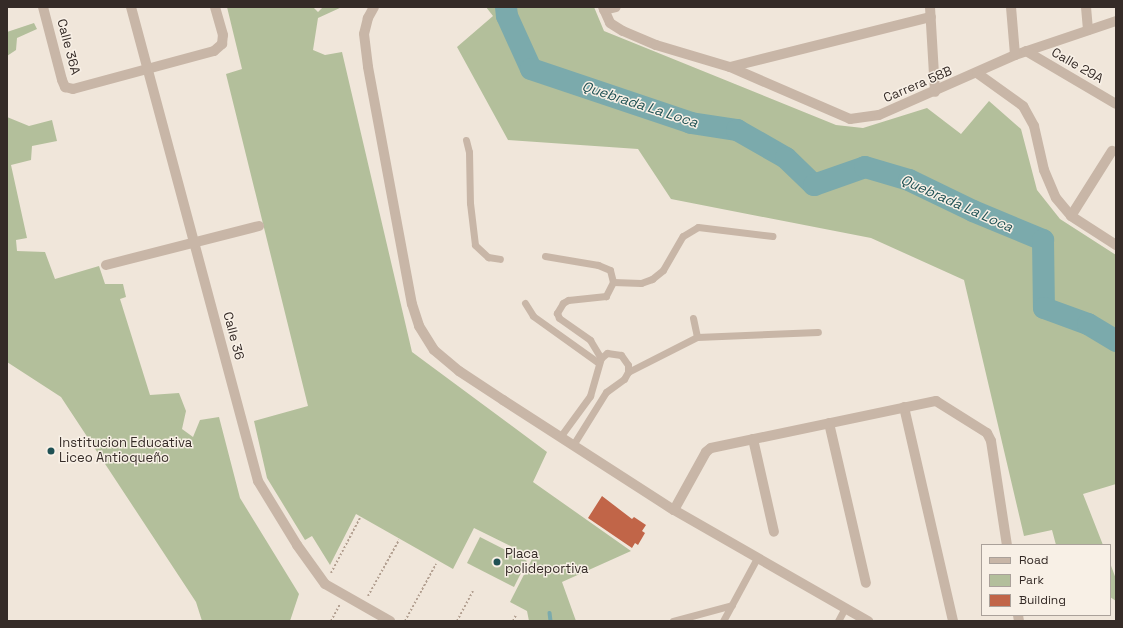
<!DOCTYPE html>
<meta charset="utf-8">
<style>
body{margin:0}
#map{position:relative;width:1123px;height:628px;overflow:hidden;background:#f0e6da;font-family:"Space Grotesk",sans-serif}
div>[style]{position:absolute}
.green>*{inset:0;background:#b3bf9b}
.stream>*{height:3.5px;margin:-1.75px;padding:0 1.75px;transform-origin:1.75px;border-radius:1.75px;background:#7baaac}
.river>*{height:22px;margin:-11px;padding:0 11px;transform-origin:11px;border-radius:11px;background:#7baaac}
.building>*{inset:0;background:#c16548}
.path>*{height:2px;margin-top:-1px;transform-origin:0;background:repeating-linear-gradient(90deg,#b3a091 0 2px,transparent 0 4px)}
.lane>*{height:7px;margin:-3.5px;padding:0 3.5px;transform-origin:3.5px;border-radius:3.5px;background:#c8b6a7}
.street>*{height:10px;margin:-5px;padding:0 5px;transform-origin:5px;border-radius:5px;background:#c8b6a7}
.dots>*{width:11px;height:11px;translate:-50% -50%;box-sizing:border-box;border:2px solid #f8f0e6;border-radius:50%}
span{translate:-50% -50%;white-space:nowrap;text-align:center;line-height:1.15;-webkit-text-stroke:3px #f8f0e6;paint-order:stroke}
.street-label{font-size:13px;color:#352b27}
.poi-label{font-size:13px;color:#352b27}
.left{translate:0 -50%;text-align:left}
.water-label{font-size:14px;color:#1f5154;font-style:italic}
.frame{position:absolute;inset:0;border:8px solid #352b27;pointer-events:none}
.legend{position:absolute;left:981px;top:544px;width:130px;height:72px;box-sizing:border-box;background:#f8f0e6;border:1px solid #aaa19a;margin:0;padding:5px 7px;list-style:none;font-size:12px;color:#352b27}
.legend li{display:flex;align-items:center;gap:8px;height:20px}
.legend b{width:20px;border:1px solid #aaa19a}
</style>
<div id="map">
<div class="green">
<div style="clip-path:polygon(227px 7px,313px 7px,318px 12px,323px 7px,342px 7px,318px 18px,313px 50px,325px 55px,342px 52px,412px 352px,547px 452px,533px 482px,631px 551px,562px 582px,576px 621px,529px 621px,527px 611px,510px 602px,533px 557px,474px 528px,453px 569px,356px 514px,330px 565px,312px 536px,305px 540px,267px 478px,254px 421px,308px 406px,226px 74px,242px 69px)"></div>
<div style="clip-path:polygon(486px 7px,594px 7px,604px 31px,836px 125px,863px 128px,927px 108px,961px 134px,989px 101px,1021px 129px,1037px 190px,1060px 219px,1116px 255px,1116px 484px,1083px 494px,1103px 545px,1056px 545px,1052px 530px,1024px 536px,964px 280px,871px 238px,671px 199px,638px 149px,508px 140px,457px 47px,493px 16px)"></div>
<div style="clip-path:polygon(34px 23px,37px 29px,17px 38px,16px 50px,7px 56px,7px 32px)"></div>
<div style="clip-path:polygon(7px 117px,29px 126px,52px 120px,57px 141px,32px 146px,31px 160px,11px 165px,27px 238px,16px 240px,17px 251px,45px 252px,55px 279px,99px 266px,105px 284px,123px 284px,126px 297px,120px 299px,150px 395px,179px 393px,186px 411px,182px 429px,193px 437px,200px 420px,219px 417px,240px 498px,299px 594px,290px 621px,202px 621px,196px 602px,61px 397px,7px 362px)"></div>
<div style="clip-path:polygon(480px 537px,527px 561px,514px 587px,467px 563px)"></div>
<div style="clip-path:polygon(1110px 563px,1116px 579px,1116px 601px,1110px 597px)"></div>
</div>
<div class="stream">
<div style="left:550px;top:613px;width:8px;rotate:83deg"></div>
</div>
<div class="river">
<div style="left:506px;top:7px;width:9px;rotate:84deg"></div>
<div style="left:507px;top:16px;width:58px;rotate:65.6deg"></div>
<div style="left:531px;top:69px;width:169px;rotate:18.6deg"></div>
<div style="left:691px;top:123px;width:47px;rotate:8.7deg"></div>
<div style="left:737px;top:130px;width:56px;rotate:29.7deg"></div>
<div style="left:786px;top:158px;width:39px;rotate:44deg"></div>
<div style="left:814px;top:185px;width:54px;rotate:-19.4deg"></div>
<div style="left:865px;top:167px;width:46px;rotate:16.5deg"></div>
<div style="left:909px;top:180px;width:71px;rotate:25.8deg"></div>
<div style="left:973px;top:211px;width:76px;rotate:22.5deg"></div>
<div style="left:1043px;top:240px;width:68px;rotate:89.2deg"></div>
<div style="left:1044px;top:308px;width:47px;rotate:20deg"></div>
<div style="left:1088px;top:324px;width:33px;rotate:31deg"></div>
</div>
<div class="building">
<div style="clip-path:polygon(602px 496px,632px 519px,634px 517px,646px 525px,642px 531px,645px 533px,638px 545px,635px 543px,632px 548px,588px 518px)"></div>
</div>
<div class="path">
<div style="left:331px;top:573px;width:62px;rotate:-62.2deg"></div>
<div style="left:368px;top:596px;width:64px;rotate:-61deg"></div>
<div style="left:331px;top:621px;width:19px;rotate:-62deg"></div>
<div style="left:405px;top:621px;width:65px;rotate:-61.5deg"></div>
<div style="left:457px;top:621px;width:34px;rotate:-62deg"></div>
<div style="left:513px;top:621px;width:7px;rotate:-63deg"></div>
</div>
<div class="lane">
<div style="left:466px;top:140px;width:12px;rotate:76deg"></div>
<div style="left:469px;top:152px;width:51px;rotate:88.9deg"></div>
<div style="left:470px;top:203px;width:42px;rotate:83.2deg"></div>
<div style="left:475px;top:245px;width:18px;rotate:43deg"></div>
<div style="left:488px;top:257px;width:12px;rotate:9deg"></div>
<div style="left:545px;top:256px;width:54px;rotate:9.6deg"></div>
<div style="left:598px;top:265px;width:13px;rotate:23deg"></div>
<div style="left:610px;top:270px;width:12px;rotate:76deg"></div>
<div style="left:613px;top:282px;width:16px;rotate:117deg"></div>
<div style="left:606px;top:296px;width:38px;rotate:174deg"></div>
<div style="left:568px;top:300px;width:6px;rotate:149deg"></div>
<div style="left:563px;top:303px;width:12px;rotate:121deg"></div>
<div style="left:557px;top:313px;width:5px;rotate:68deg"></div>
<div style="left:559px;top:318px;width:38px;rotate:35deg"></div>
<div style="left:590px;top:340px;width:21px;rotate:59deg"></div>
<div style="left:613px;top:282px;width:28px;rotate:2deg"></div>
<div style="left:641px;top:283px;width:12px;rotate:-20deg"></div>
<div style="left:652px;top:279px;width:14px;rotate:-39deg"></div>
<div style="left:663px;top:270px;width:39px;rotate:-60deg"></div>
<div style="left:683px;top:236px;width:17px;rotate:-31deg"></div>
<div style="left:698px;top:227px;width:75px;rotate:6.9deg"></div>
<div style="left:525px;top:303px;width:15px;rotate:58deg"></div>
<div style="left:533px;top:316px;width:81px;rotate:35.5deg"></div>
<div style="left:693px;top:318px;width:19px;rotate:78deg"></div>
<div style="left:628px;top:372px;width:77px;rotate:-26.9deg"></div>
<div style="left:697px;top:337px;width:121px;rotate:-2.4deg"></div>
<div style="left:560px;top:437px;width:51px;rotate:-53.8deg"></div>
<div style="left:590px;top:396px;width:40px;rotate:-74deg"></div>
<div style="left:601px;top:358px;width:8px;rotate:-40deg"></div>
<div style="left:607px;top:353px;width:14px;rotate:8deg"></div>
<div style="left:621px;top:355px;width:12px;rotate:55deg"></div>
<div style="left:628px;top:365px;width:7px;rotate:90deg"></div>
<div style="left:628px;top:372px;width:8px;rotate:120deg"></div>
<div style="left:624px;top:379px;width:22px;rotate:144deg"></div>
<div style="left:606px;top:392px;width:62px;rotate:121.9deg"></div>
<div style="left:673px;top:621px;width:61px;rotate:-15.2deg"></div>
<div style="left:723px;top:621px;width:72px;rotate:-61.6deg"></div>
<div style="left:838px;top:621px;width:15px;rotate:-62deg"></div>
</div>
<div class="street">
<div style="left:43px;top:7px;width:75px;rotate:75.4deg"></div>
<div style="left:62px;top:80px;width:8px;rotate:67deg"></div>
<div style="left:65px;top:87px;width:8px;rotate:14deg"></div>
<div style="left:73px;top:89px;width:146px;rotate:-15.1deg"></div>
<div style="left:214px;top:51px;width:11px;rotate:-41deg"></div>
<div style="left:222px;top:44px;width:9px;rotate:-84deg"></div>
<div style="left:223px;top:35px;width:29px;rotate:-106deg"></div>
<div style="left:131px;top:7px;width:491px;rotate:75deg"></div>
<div style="left:258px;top:481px;width:75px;rotate:58.6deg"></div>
<div style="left:297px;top:545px;width:48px;rotate:54.3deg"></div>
<div style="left:325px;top:584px;width:75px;rotate:29.6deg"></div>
<div style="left:374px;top:7px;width:13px;rotate:119deg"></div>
<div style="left:368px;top:18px;width:16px;rotate:104deg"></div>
<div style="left:364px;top:34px;width:33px;rotate:83deg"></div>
<div style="left:368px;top:67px;width:241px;rotate:79.5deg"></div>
<div style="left:412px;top:304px;width:23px;rotate:72deg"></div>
<div style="left:419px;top:326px;width:28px;rotate:58deg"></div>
<div style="left:434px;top:350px;width:33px;rotate:40deg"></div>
<div style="left:459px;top:371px;width:53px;rotate:33.4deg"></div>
<div style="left:503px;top:400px;width:203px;rotate:32.8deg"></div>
<div style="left:674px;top:510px;width:224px;rotate:29.8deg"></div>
<div style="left:603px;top:7px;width:17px;rotate:66deg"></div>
<div style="left:610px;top:23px;width:15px;rotate:32deg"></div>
<div style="left:623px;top:31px;width:36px;rotate:23deg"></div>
<div style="left:656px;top:45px;width:77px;rotate:16.6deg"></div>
<div style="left:730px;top:67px;width:131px;rotate:23.4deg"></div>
<div style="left:850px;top:119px;width:29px;rotate:-8deg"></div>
<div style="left:879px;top:115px;width:149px;rotate:-23.8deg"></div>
<div style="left:1015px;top:55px;width:107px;rotate:-18.6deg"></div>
<div style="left:930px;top:7px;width:85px;rotate:86.6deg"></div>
<div style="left:1011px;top:7px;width:48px;rotate:85.2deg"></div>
<div style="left:1086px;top:7px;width:23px;rotate:85deg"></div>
<div style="left:604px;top:10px;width:12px;rotate:-14deg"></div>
<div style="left:1026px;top:51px;width:104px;rotate:30.5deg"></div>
<div style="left:730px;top:67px;width:207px;rotate:-14deg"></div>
<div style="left:977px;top:73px;width:57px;rotate:35.7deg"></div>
<div style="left:1023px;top:106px;width:23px;rotate:61deg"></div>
<div style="left:1034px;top:126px;width:45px;rotate:77.2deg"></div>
<div style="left:1044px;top:170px;width:30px;rotate:67deg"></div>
<div style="left:1056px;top:198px;width:23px;rotate:50deg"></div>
<div style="left:1071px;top:216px;width:54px;rotate:32.8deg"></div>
<div style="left:1071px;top:216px;width:77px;rotate:-57.8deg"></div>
<div style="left:106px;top:265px;width:158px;rotate:-14.3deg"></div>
<div style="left:904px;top:407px;width:220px;rotate:77.1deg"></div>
<div style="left:829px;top:423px;width:164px;rotate:77deg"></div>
<div style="left:753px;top:439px;width:95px;rotate:77.3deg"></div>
<div style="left:674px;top:510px;width:66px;rotate:-61.1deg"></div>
<div style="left:706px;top:452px;width:6px;rotate:-39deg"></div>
<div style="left:711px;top:448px;width:230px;rotate:-11.8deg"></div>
<div style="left:936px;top:401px;width:60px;rotate:32.1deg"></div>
<div style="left:987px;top:433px;width:9px;rotate:63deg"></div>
<div style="left:991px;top:441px;width:105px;rotate:81.3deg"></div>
<div style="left:1018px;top:615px;width:6px;rotate:81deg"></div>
</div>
<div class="dots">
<div style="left:51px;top:451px;background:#1f5154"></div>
<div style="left:497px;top:562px;background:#1f5154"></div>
</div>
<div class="street-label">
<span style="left:68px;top:47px;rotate:75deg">Calle 36A</span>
<span style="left:1077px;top:66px;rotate:30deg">Calle 29A</span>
<span style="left:918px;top:85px;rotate:-23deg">Carrera 58B</span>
<span style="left:233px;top:336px;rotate:75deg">Calle 36</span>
</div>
<div class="poi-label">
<span class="left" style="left:59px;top:451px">Institucion Educativa<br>Liceo Antioqueño</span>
<span class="left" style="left:505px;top:562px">Placa<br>polideportiva</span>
</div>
<div class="water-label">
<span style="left:640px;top:104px;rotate:18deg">Quebrada La Loca</span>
<span style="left:957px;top:203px;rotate:24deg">Quebrada La Loca</span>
</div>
<div class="frame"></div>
<ul class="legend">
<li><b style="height:5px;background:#c8b6a7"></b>Road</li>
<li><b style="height:11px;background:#b3bf9b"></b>Park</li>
<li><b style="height:11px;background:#c16548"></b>Building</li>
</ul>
</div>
